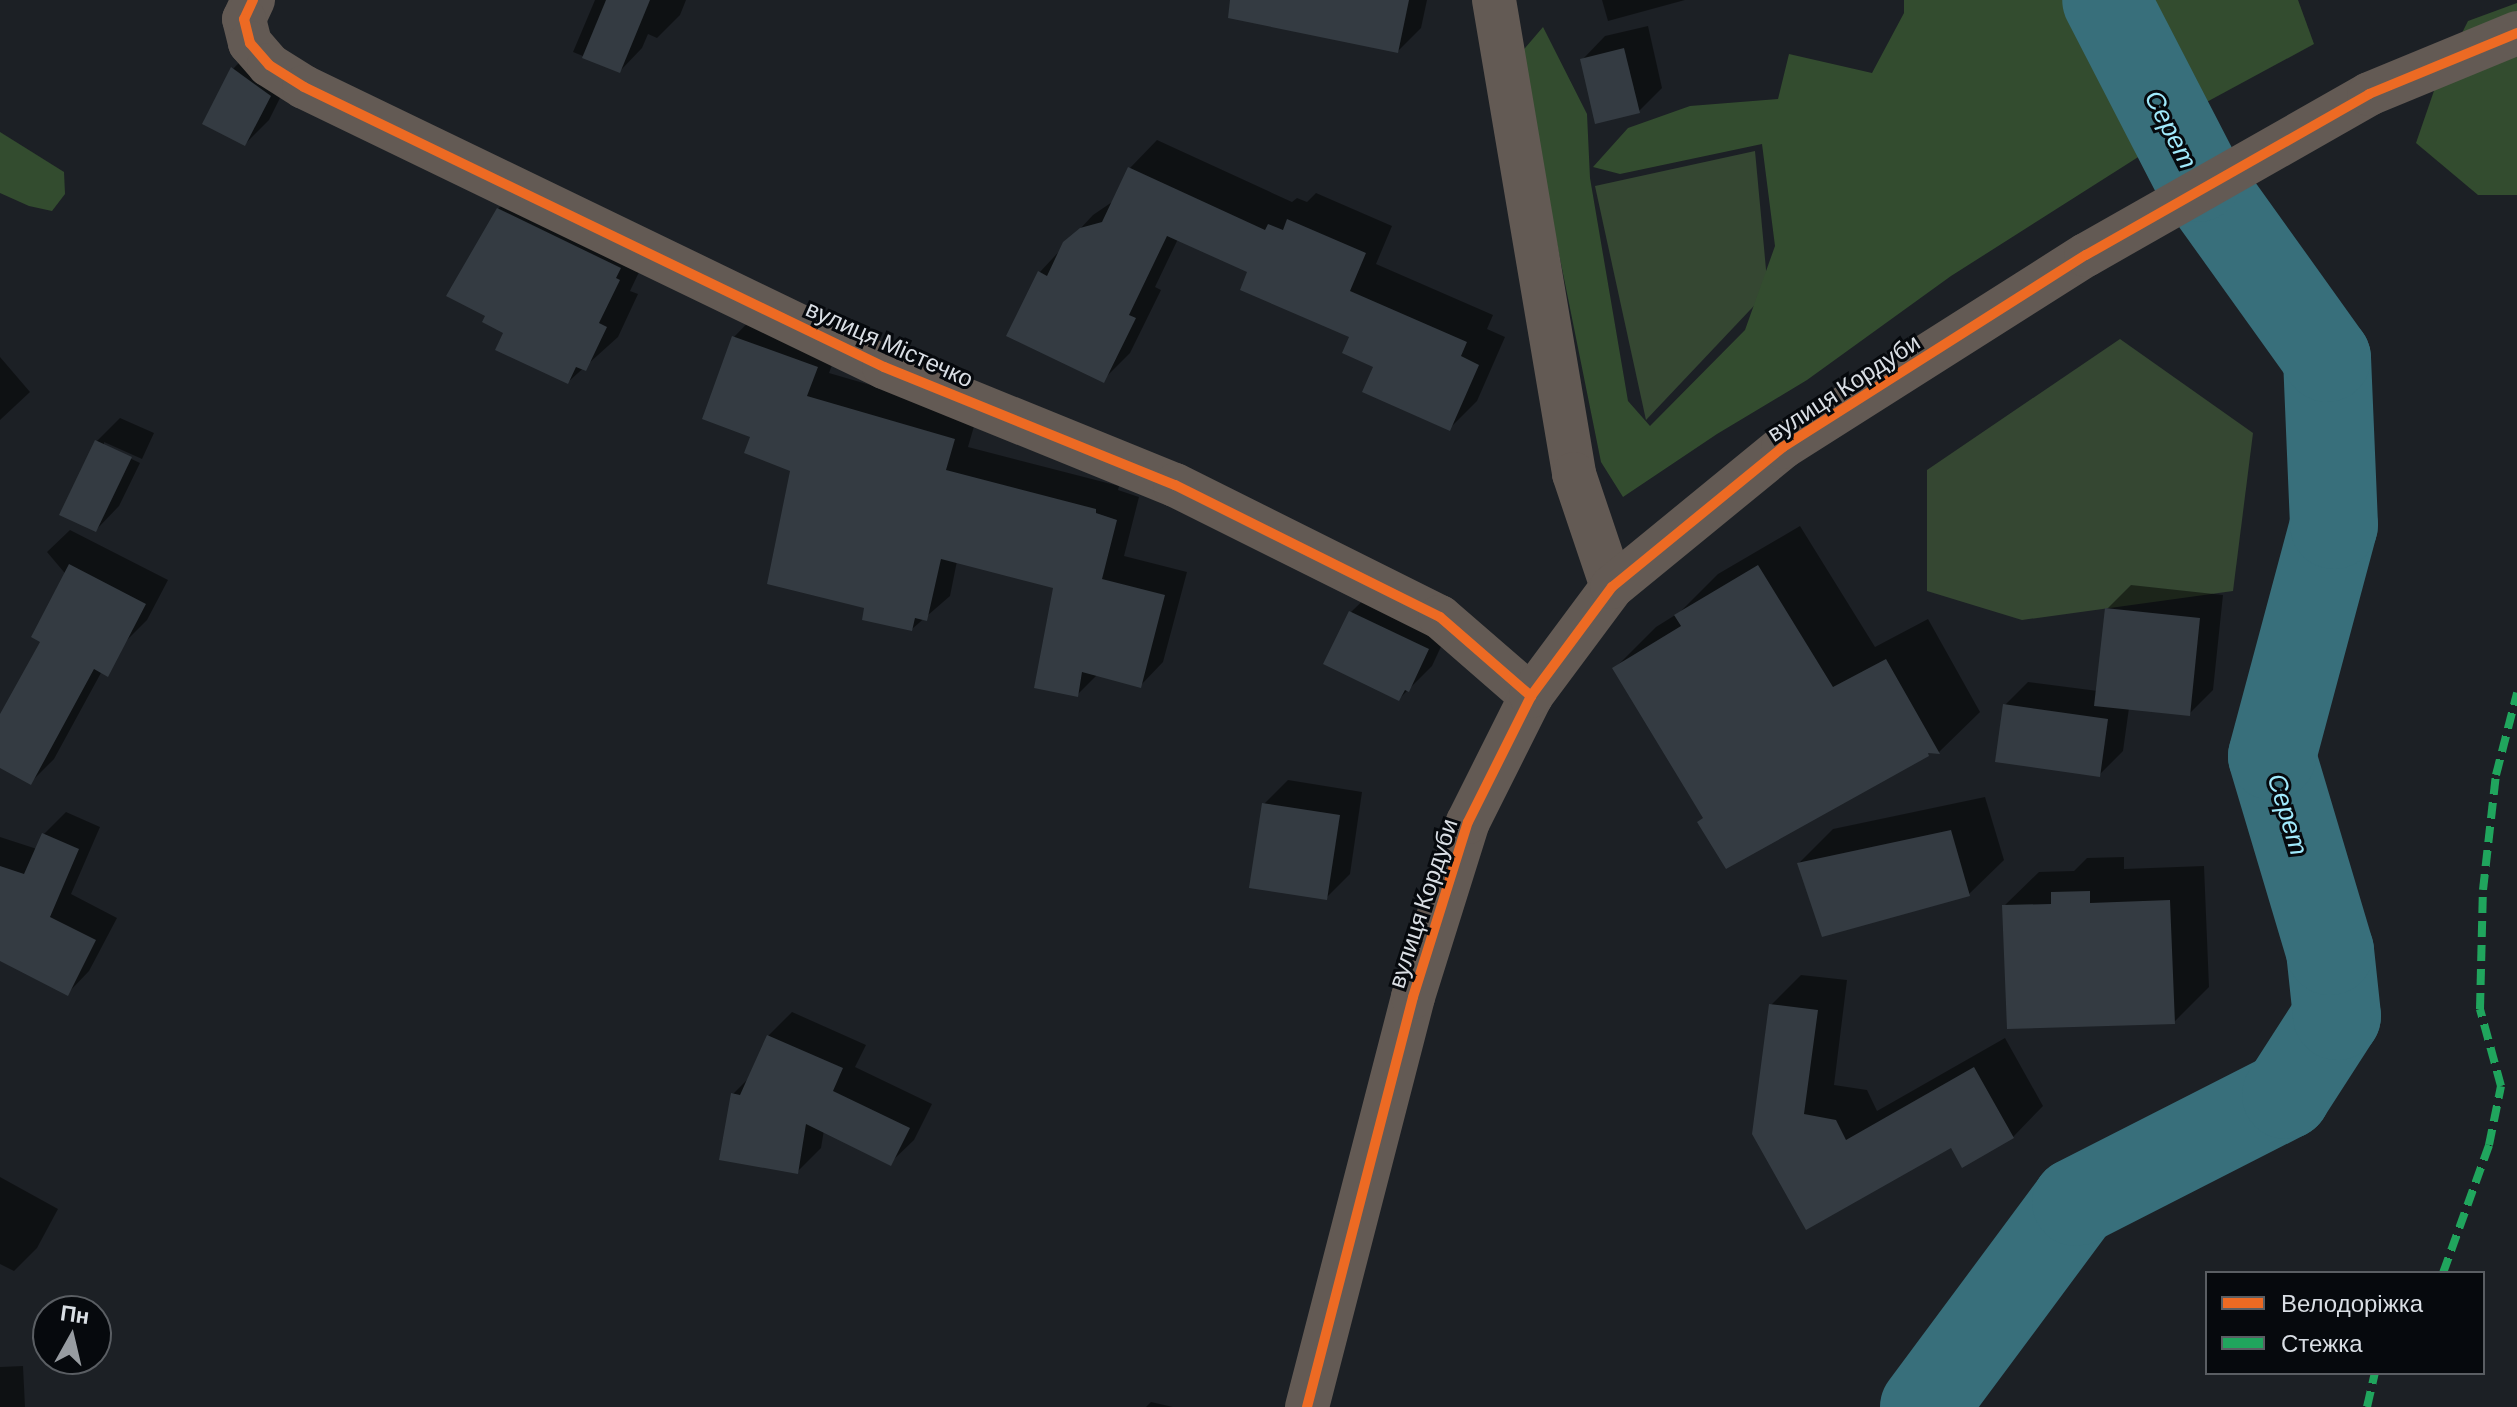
<!DOCTYPE html>
<meta charset="utf-8">
<style>
body{margin:0}
#map{position:relative;width:2517px;height:1407px;overflow:hidden;background:#1c2025;font-family:Barlow,sans-serif}
div>[style]{position:absolute}
.green>*{inset:0;background:#354732}
.forest>*{inset:0;background:#334c2f}
.shadow>*{inset:0;background:#0007}
.river>*{height:88px;margin:-44px;padding:0 44px;transform-origin:44px;border-radius:44px;background:#386f7b}
.building>*{inset:0;background:#343b42}
.minor>*{height:44px;margin:-22px;padding:0 22px;transform-origin:22px;border-radius:22px;background:#635a54}
.quiet>*{height:8px;margin-top:-4px;transform-origin:0;background:repeating-linear-gradient(90deg,#20a55d 0 16px,transparent 0 24px)}
.cycleway>*{height:10px;margin:-5px;padding:0 5px;transform-origin:5px;border-radius:5px;background:#ed6a23}
span{translate:-50% -50%;white-space:nowrap;text-align:center;line-height:1.15;-webkit-text-stroke:6px #06090d;paint-order:stroke}
.street-label{font-size:24px;color:#d9dee4}
.water-label{font-size:26px;color:#a1eafc;font-style:italic}
.legend{position:absolute;left:2205px;top:1271px;width:280px;height:104px;box-sizing:border-box;background:#06090d;border:2px solid #5a5e63;margin:0;padding:10px 14px;list-style:none;font-size:24px;color:#d9dee4}
.legend li{display:flex;align-items:center;gap:16px;height:40px}
.legend b{width:40px;border:2px solid #5a5e63}
.north{position:absolute;left:32px;top:1295px;width:80px;height:80px;box-sizing:border-box;background:#06090d;border:2px solid #5a5e63;border-radius:50%;rotate:8deg;font-size:22px;font-weight:700;line-height:32px;text-align:center;color:#d9dee4}
.north::after{content:'';display:block;margin:auto;width:28px;height:36px;background:#979ca1;clip-path:polygon(50% 0,100% 100%,50% 72%,0 100%)}
</style>
<div id="map">
<div class="green">
<div style="clip-path:polygon(1755px 151px,1768px 291px,1646px 420px,1595px 186px)"></div>
<div style="clip-path:polygon(2120px 339px,2253px 433px,2233px 591px,2022px 620px,1927px 591px,1927px 470px)"></div>
</div>
<div class="forest">
<div style="clip-path:polygon(1904px 0,2066px 0,2130px 88px,2154px 147px,1951px 276px,1807px 380px,1717px 434px,1623px 497px,1601px 462px,1519px 55px,1543px 27px,1587px 114px,1590px 178px,1628px 401px,1650px 426px,1745px 330px,1775px 246px,1762px 144px,1620px 174px,1593px 167px,1628px 128px,1690px 106px,1778px 99px,1789px 54px,1872px 73px,1904px 13px)"></div>
<div style="clip-path:polygon(2125px 0,2298px 0,2314px 44px,2190px 111px,2133px 30px)"></div>
<div style="clip-path:polygon(2517px 3px,2517px 195px,2478px 195px,2416px 143px,2436px 85px,2468px 21px)"></div>
<div style="clip-path:polygon(0 132px,64px 172px,65px 194px,52px 211px,29px 206px,0 193px)"></div>
</div>
<div class="shadow">
<div style="clip-path:polygon(595px 0,686px 0,680px 15px,657px 38px,648px 34px,642px 48px,620px 71px,573px 52px)"></div>
<div style="clip-path:polygon(1302px 0,1427px 0,1421px 28px,1398px 51px)"></div>
<div style="clip-path:polygon(1602px 0,1685px 0,1608px 21px)"></div>
<div style="clip-path:polygon(1648px 26px,1662px 88px,1638px 112px,1582px 60px,1605px 36px)"></div>
<div style="clip-path:polygon(256px 45px,293px 72px,269px 120px,245px 144px,233px 69px)"></div>
<div style="clip-path:polygon(1157px 140px,1292px 202px,1297px 198px,1307px 202px,1316px 193px,1392px 226px,1376px 264px,1493px 315px,1487px 329px,1505px 337px,1477px 401px,1450px 428px,1376px 366px,1351px 336px,1250px 271px,1178px 239px,1155px 287px,1161px 290px,1130px 353px,1103px 380px,1039px 273px,1093px 215px,1115px 200px,1130px 168px)"></div>
<div style="clip-path:polygon(530px 177px,651px 247px,630px 291px,638px 294px,618px 337px,568px 382px,506px 332px,498px 209px)"></div>
<div style="clip-path:polygon(757px 313px,840px 344px,829px 373px,977px 416px,968px 447px,1119px 486px,1118px 490px,1139px 497px,1124px 556px,1187px 572px,1163px 662px,1140px 686px,1098px 674px,1077px 695px,1055px 586px,957px 561px,950px 596px,912px 629px,867px 607px,792px 470px,752px 436px,704px 417px,734px 337px)"></div>
<div style="clip-path:polygon(0 357px,30px 392px,0 420px)"></div>
<div style="clip-path:polygon(120px 418px,154px 433px,142px 459px,104px 442px,104px 446px,140px 463px,119px 506px,96px 530px,97px 441px)"></div>
<div style="clip-path:polygon(1800px 526px,1875px 647px,1928px 619px,1980px 712px,1939px 752px,1931px 751px,1705px 817px,1615px 668px,1656px 627px,1680px 612px,1718px 574px)"></div>
<div style="clip-path:polygon(70px 530px,168px 580px,147px 620px,124px 643px,120px 638px,54px 759px,30px 783px,0 766px,0 718px,101px 616px,47px 552px)"></div>
<div style="clip-path:polygon(2131px 585px,2223px 595px,2213px 690px,2189px 714px,2129px 708px,2123px 751px,2099px 775px,2005px 705px,2028px 682px,2098px 691px,2107px 609px)"></div>
<div style="clip-path:polygon(1375px 589px,1451px 625px,1432px 666px,1399px 699px,1351px 612px)"></div>
<div style="clip-path:polygon(1288px 780px,1362px 792px,1350px 874px,1326px 898px,1264px 804px)"></div>
<div style="clip-path:polygon(1985px 797px,2004px 860px,1969px 894px,1799px 863px,1833px 829px)"></div>
<div style="clip-path:polygon(66px 812px,100px 827px,71px 894px,117px 918px,89px 971px,67px 994px,0 949px,0 837px,37px 849px,44px 834px)"></div>
<div style="clip-path:polygon(2124px 857px,2124px 869px,2204px 866px,2209px 987px,2174px 1022px,2004px 906px,2039px 872px,2074px 871px,2087px 858px)"></div>
<div style="clip-path:polygon(1801px 975px,1847px 980px,1834px 1085px,1867px 1090px,1877px 1111px,2005px 1038px,2043px 1106px,2013px 1137px,1951px 1145px,1807px 1227px,1771px 1005px)"></div>
<div style="clip-path:polygon(792px 1012px,866px 1045px,855px 1067px,932px 1104px,914px 1140px,890px 1163px,824px 1130px,821px 1148px,797px 1172px,733px 1094px,750px 1077px,768px 1036px)"></div>
<div style="clip-path:polygon(0 1177px,58px 1209px,37px 1248px,14px 1271px,0 1264px)"></div>
<div style="clip-path:polygon(23px 1366px,25px 1407px,0 1407px,0 1367px)"></div>
<div style="clip-path:polygon(1151px 1402px,1173px 1407px,1146px 1407px)"></div>
</div>
<div class="river">
<div style="left:1924px;top:1407px;width:255px;rotate:-53.4deg"></div>
<div style="left:2076px;top:1202px;width:236px;rotate:-27deg"></div>
<div style="left:2286px;top:1095px;width:94px;rotate:-57.2deg"></div>
<div style="left:2337px;top:1016px;width:65px;rotate:-96.1deg"></div>
<div style="left:2330px;top:951px;width:203px;rotate:-106.6deg"></div>
<div style="left:2272px;top:756px;width:239px;rotate:-75deg"></div>
<div style="left:2334px;top:525px;width:167px;rotate:-92.4deg"></div>
<div style="left:2327px;top:358px;width:221px;rotate:-125.6deg"></div>
<div style="left:2198px;top:178px;width:200px;rotate:-117.3deg"></div>
</div>
<div class="building">
<div style="clip-path:polygon(606px 0,650px 0,620px 73px,582px 58px)"></div>
<div style="clip-path:polygon(1230px 0,1409px 0,1398px 53px,1228px 18px)"></div>
<div style="clip-path:polygon(1624px 48px,1640px 113px,1595px 124px,1580px 59px)"></div>
<div style="clip-path:polygon(231px 67px,271px 96px,245px 146px,202px 124px)"></div>
<div style="clip-path:polygon(1128px 167px,1265px 230px,1268px 224px,1283px 230px,1287px 219px,1366px 253px,1350px 291px,1467px 342px,1461px 356px,1479px 365px,1450px 431px,1362px 392px,1373px 367px,1342px 353px,1349px 337px,1240px 290px,1247px 272px,1167px 236px,1129px 315px,1136px 318px,1104px 383px,1006px 336px,1038px 271px,1047px 276px,1063px 242px,1080px 228px,1102px 222px)"></div>
<div style="clip-path:polygon(497px 208px,621px 268px,616px 278px,620px 280px,599px 323px,607px 327px,586px 371px,576px 367px,568px 384px,495px 350px,503px 333px,482px 322px,485px 316px,446px 296px)"></div>
<div style="clip-path:polygon(732px 336px,818px 367px,807px 396px,955px 439px,946px 470px,1096px 509px,1096px 513px,1117px 520px,1102px 579px,1165px 595px,1141px 688px,1082px 672px,1078px 697px,1034px 688px,1053px 588px,941px 559px,927px 621px,915px 618px,912px 631px,862px 620px,864px 608px,767px 584px,790px 471px,744px 453px,750px 437px,702px 419px)"></div>
<div style="clip-path:polygon(95px 440px,132px 457px,96px 532px,59px 515px)"></div>
<div style="clip-path:polygon(69px 564px,146px 604px,108px 677px,94px 669px,31px 785px,0 768px,0 714px,40px 642px,31px 637px)"></div>
<div style="clip-path:polygon(1758px 565px,1833px 687px,1886px 659px,1940px 754px,1928px 753px,1929px 756px,1726px 869px,1697px 822px,1703px 818px,1612px 668px,1681px 626px,1674px 615px)"></div>
<div style="clip-path:polygon(2105px 608px,2200px 618px,2190px 716px,2094px 706px)"></div>
<div style="clip-path:polygon(1349px 611px,1429px 649px,1409px 692px,1405px 690px,1399px 701px,1323px 664px)"></div>
<div style="clip-path:polygon(2003px 704px,2108px 719px,2100px 777px,1995px 762px)"></div>
<div style="clip-path:polygon(1262px 803px,1340px 815px,1327px 900px,1249px 888px)"></div>
<div style="clip-path:polygon(1951px 830px,1970px 896px,1822px 937px,1797px 863px)"></div>
<div style="clip-path:polygon(42px 833px,79px 849px,50px 917px,96px 940px,68px 996px,0 961px,0 866px,24px 874px)"></div>
<div style="clip-path:polygon(2090px 891px,2090px 903px,2170px 900px,2175px 1024px,2007px 1029px,2002px 905px,2051px 904px,2051px 892px)"></div>
<div style="clip-path:polygon(1769px 1004px,1818px 1010px,1804px 1114px,1836px 1120px,1846px 1140px,1974px 1067px,2014px 1138px,1962px 1168px,1951px 1148px,1806px 1230px,1752px 1134px)"></div>
<div style="clip-path:polygon(767px 1035px,843px 1068px,833px 1091px,910px 1128px,891px 1166px,806px 1124px,798px 1174px,719px 1160px,731px 1093px,740px 1095px)"></div>
</div>
<div class="minor">
<div style="left:253px;top:0;width:21px;rotate:115deg"></div>
<div style="left:244px;top:19px;width:25px;rotate:76deg"></div>
<div style="left:250px;top:43px;width:29px;rotate:49deg"></div>
<div style="left:269px;top:65px;width:41px;rotate:32.2deg"></div>
<div style="left:304px;top:87px;width:644px;rotate:25.77deg"></div>
<div style="left:884px;top:367px;width:314px;rotate:22.1deg"></div>
<div style="left:1175px;top:485px;width:296px;rotate:26.5deg"></div>
<div style="left:1440px;top:617px;width:121px;rotate:41deg"></div>
<div style="left:1494px;top:0;width:481px;rotate:80.4deg"></div>
<div style="left:1574px;top:474px;width:119px;rotate:71.4deg"></div>
<div style="left:1307px;top:1407px;width:423px;rotate:-75.5deg"></div>
<div style="left:1413px;top:997px;width:183px;rotate:-72.6deg"></div>
<div style="left:1468px;top:822px;width:141px;rotate:-63.4deg"></div>
<div style="left:1531px;top:696px;width:136px;rotate:-53.4deg"></div>
<div style="left:1612px;top:587px;width:221px;rotate:-39.3deg"></div>
<div style="left:1783px;top:447px;width:359px;rotate:-32.4deg"></div>
<div style="left:2086px;top:255px;width:326px;rotate:-29.6deg"></div>
<div style="left:2369px;top:94px;width:160px;rotate:-22.4deg"></div>
</div>
<div class="quiet">
<div style="left:2443px;top:1273px;width:136px;rotate:-70.2deg"></div>
<div style="left:2489px;top:1145px;width:60px;rotate:-78.5deg"></div>
<div style="left:2501px;top:1086px;width:80px;rotate:-105.3deg"></div>
<div style="left:2480px;top:1009px;width:119px;rotate:-88.6deg"></div>
<div style="left:2483px;top:890px;width:116px;rotate:-83.6deg"></div>
<div style="left:2496px;top:775px;width:85px;rotate:-75.6deg"></div>
<div style="left:2367px;top:1407px;width:35px;rotate:-77deg"></div>
</div>
<div class="cycleway">
<div style="left:253px;top:0;width:21px;rotate:115deg"></div>
<div style="left:244px;top:19px;width:25px;rotate:76deg"></div>
<div style="left:250px;top:43px;width:29px;rotate:49deg"></div>
<div style="left:269px;top:65px;width:41px;rotate:32.2deg"></div>
<div style="left:304px;top:87px;width:644px;rotate:25.77deg"></div>
<div style="left:884px;top:367px;width:314px;rotate:22.1deg"></div>
<div style="left:1175px;top:485px;width:296px;rotate:26.5deg"></div>
<div style="left:1440px;top:617px;width:121px;rotate:41deg"></div>
<div style="left:1307px;top:1407px;width:423px;rotate:-75.5deg"></div>
<div style="left:1413px;top:997px;width:183px;rotate:-72.6deg"></div>
<div style="left:1468px;top:822px;width:141px;rotate:-63.4deg"></div>
<div style="left:1531px;top:696px;width:136px;rotate:-53.4deg"></div>
<div style="left:1612px;top:587px;width:221px;rotate:-39.3deg"></div>
<div style="left:1783px;top:447px;width:359px;rotate:-32.4deg"></div>
<div style="left:2086px;top:255px;width:326px;rotate:-29.6deg"></div>
<div style="left:2369px;top:94px;width:160px;rotate:-22.4deg"></div>
</div>
<div class="street-label">
<span style="left:890px;top:343px;rotate:24deg">вулиця Містечко</span>
<span style="left:1843px;top:387px;rotate:-33deg">вулиця Кордуби</span>
<span style="left:1422px;top:903px;rotate:-72deg">вулиця Кордуби</span>
</div>
<div class="water-label">
<span style="left:2172px;top:129px;rotate:63deg">Серет</span>
<span style="left:2289px;top:814px;rotate:73deg">Серет</span>
</div>
<ul class="legend">
<li><b style="height:10px;background:#ed6a23"></b>Велодоріжка</li>
<li><b style="height:10px;background:#20a55d"></b>Стежка</li>
</ul>
<div class="north">Пн</div>
</div>
